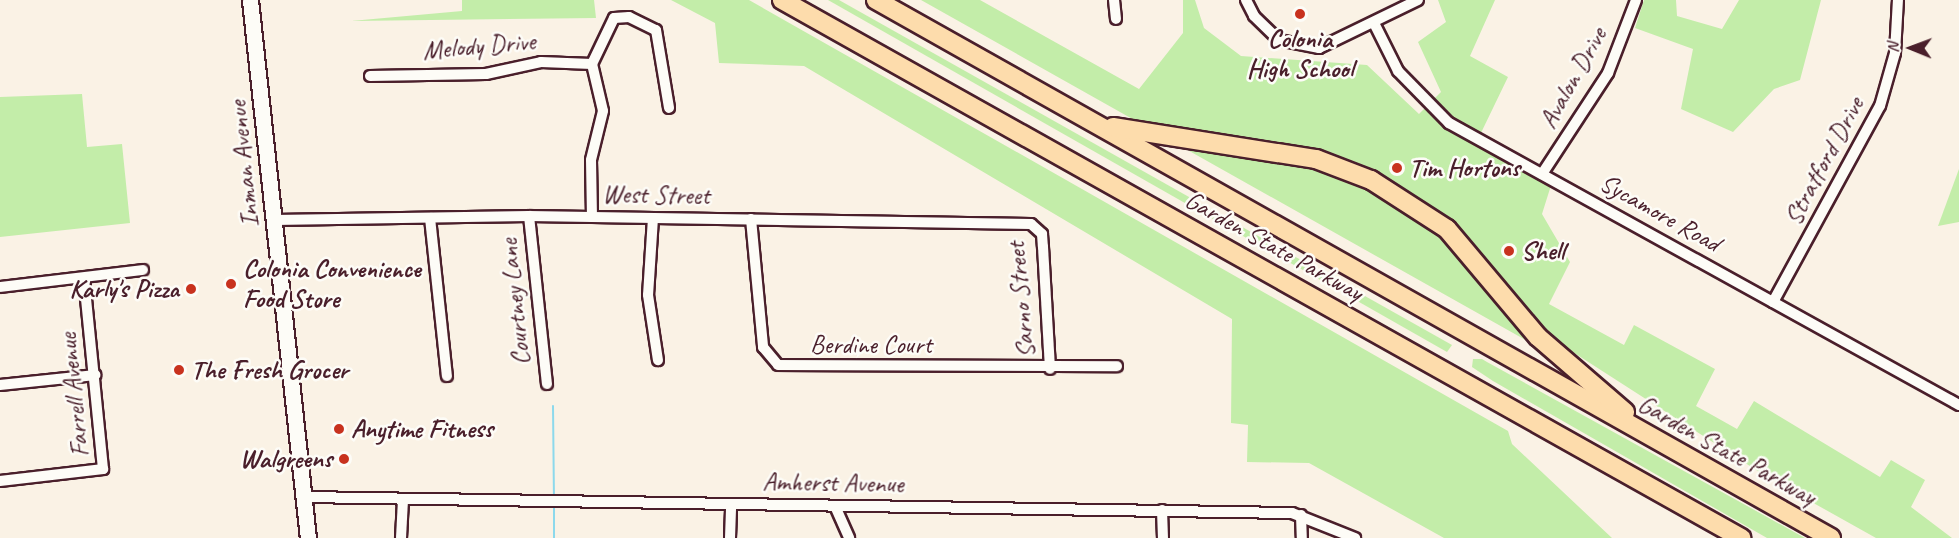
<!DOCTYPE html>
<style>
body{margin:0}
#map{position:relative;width:1959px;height:538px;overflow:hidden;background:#faf2e5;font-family:Caveat,sans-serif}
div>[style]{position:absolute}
.green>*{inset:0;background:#c3eda9}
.stream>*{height:2px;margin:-1px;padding:0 1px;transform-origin:1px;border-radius:1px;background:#8cd9ec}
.roads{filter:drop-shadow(2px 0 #4a1f2b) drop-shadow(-2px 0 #4a1f2b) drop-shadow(0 2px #4a1f2b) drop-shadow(0 -2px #4a1f2b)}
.minor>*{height:10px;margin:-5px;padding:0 5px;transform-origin:5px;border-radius:5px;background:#fdfcf7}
.secondary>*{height:15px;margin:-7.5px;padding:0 7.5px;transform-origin:7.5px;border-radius:7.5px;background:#fdfcf7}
.motorway>*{height:18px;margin:-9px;padding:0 9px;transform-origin:9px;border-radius:9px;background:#fddcac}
.dots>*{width:16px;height:16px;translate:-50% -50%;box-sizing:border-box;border:3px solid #fdfcf7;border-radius:50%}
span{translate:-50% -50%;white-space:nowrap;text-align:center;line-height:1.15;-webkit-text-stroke:5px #fdfcf7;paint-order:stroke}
.poi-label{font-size:26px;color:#4a1f2b;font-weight:700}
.left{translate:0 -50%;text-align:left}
.right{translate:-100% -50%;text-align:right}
.street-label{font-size:26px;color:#4a1f2b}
.north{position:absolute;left:1881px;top:18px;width:60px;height:60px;-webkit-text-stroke:4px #fdfcf7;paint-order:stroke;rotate:271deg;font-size:16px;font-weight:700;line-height:24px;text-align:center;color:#4a1f2b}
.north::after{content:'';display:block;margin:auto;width:21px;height:27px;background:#4a1f2b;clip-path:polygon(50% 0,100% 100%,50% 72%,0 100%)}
</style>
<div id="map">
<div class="green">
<div style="clip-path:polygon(462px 0,594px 0,596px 18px,351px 21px,462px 11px)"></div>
<div style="clip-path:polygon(671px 0,749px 0,1508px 431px,1512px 444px,1612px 538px,1444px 538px,1309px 463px,1247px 462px,1248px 425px,1231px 423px,1232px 319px,804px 66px,719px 63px,715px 23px)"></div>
<div style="clip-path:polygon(828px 0,839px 0,1452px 345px,1447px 352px)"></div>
<div style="clip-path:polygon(921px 0,980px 0,1139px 89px,1183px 33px,1183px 0,1195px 0,1204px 28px,1241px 56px,1367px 65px,1419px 114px,1441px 92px,1418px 42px,1446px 22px,1438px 0,1495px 0,1470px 56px,1508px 77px,1479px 137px,1553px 179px,1542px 214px,1570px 262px,1549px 304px,1624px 345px,1634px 325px,1715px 369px,1696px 406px,1737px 429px,1754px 401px,1880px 477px,1891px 460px,1925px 480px,1911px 507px,1952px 538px,1876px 538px,1767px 477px,1565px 347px,1545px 351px)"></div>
<div style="clip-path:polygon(1644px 0,1676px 0,1677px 16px,1722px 29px,1739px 0,1821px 0,1800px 80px,1774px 89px,1733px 132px,1681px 109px,1693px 49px,1635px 28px)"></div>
<div style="clip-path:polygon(82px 94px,87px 147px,122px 144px,130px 223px,0 237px,0 97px)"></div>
<div style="clip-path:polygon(1959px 169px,1959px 222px,1938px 226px)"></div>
<div style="clip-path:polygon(1482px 359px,1487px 362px,1805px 538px,1767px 538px,1493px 381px,1472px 367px,1473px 359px)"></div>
</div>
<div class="stream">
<div style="left:553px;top:406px;width:93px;rotate:89.4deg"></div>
<div style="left:554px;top:504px;width:34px;rotate:90deg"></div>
</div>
<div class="roads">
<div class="minor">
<div style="left:1114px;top:0;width:19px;rotate:84deg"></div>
<div style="left:1246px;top:0;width:18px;rotate:63deg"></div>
<div style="left:1254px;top:16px;width:35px;rotate:44deg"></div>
<div style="left:1279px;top:40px;width:41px;rotate:11.3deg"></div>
<div style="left:1319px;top:48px;width:110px;rotate:-25.9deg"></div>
<div style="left:1374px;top:23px;width:54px;rotate:63.4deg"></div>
<div style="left:1398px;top:71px;width:73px;rotate:45.6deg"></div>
<div style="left:1449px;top:123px;width:583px;rotate:28.94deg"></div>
<div style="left:592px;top:64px;width:51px;rotate:-64.4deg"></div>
<div style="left:614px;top:18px;width:15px;rotate:-4deg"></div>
<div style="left:629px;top:17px;width:30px;rotate:26deg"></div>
<div style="left:656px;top:30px;width:79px;rotate:80.5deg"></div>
<div style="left:592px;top:64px;width:48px;rotate:76.8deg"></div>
<div style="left:603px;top:111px;width:50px;rotate:103.8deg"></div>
<div style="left:591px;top:160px;width:57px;rotate:89deg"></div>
<div style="left:370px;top:76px;width:116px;rotate:-1deg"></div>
<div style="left:486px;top:74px;width:56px;rotate:-12.3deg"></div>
<div style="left:541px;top:62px;width:51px;rotate:2.2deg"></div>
<div style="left:1542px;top:174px;width:121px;rotate:-56.8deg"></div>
<div style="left:1608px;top:73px;width:78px;rotate:-69deg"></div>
<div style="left:529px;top:216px;width:169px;rotate:83.9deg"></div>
<div style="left:430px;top:218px;width:159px;rotate:83.9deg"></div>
<div style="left:653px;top:218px;width:77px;rotate:93.7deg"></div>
<div style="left:648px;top:295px;width:66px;rotate:81.3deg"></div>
<div style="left:751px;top:219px;width:129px;rotate:84.6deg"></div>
<div style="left:763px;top:347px;width:23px;rotate:50deg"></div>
<div style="left:778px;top:365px;width:339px;rotate:0.2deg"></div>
<div style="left:274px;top:220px;width:255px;rotate:-0.9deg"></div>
<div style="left:529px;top:216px;width:502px;rotate:0.91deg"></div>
<div style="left:1031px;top:224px;width:15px;rotate:42deg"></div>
<div style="left:1042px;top:234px;width:13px;rotate:86deg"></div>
<div style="left:1043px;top:247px;width:122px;rotate:86.7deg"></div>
<div style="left:0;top:287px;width:144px;rotate:-6.8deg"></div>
<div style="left:1773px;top:302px;width:223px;rotate:-61.4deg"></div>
<div style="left:1880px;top:106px;width:55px;rotate:-74.2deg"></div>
<div style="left:1895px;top:53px;width:53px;rotate:-86.8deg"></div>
<div style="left:0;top:385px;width:96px;rotate:-6deg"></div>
<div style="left:0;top:481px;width:104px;rotate:-6.6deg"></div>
<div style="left:103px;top:469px;width:191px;rotate:-95.7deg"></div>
<div style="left:304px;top:497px;width:988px;rotate:0.93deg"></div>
<div style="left:1292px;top:513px;width:68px;rotate:21.6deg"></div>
<div style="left:835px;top:506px;width:35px;rotate:66deg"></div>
<div style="left:1162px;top:510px;width:28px;rotate:88deg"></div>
<div style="left:1301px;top:515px;width:23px;rotate:88deg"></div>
<div style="left:401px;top:538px;width:36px;rotate:-87deg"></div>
<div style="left:730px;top:538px;width:34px;rotate:-88deg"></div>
</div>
<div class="secondary">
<div style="left:250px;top:0;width:541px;rotate:83.85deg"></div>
</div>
<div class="motorway">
<div style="left:782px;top:0;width:1100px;rotate:29.29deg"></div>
<div style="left:876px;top:0;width:1096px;rotate:29.39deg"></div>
<div style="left:1113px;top:127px;width:206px;rotate:9deg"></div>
<div style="left:1316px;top:159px;width:59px;rotate:20.9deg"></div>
<div style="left:1371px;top:180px;width:90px;rotate:32.8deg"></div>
<div style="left:1447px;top:229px;width:141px;rotate:49.9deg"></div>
<div style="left:1538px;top:337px;width:115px;rotate:40.8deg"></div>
</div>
</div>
<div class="dots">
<div style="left:1300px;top:14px;background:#c8321e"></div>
<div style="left:1397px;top:168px;background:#c8321e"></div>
<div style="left:1509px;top:251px;background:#c8321e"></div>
<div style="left:231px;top:284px;background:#c8321e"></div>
<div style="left:191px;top:289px;background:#c8321e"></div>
<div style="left:179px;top:370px;background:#c8321e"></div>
<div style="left:339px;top:429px;background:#c8321e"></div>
<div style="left:344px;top:459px;background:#c8321e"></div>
</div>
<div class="poi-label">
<span style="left:1300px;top:54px">Colonia<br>High School</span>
<span class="left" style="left:1409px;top:168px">Tim Hortons</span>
<span class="left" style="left:1521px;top:251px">Shell</span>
<span class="left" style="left:243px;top:284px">Colonia Convenience<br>Food Store</span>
<span class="right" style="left:179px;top:289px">Karly's Pizza</span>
<span class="left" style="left:191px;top:370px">The Fresh Grocer</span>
<span class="left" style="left:351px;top:429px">Anytime Fitness</span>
<span class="right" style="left:332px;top:459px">Walgreens</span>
</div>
<div class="street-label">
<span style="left:479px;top:46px;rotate:-5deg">Melody Drive</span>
<span style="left:1573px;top:78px;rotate:-61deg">Avalon Drive</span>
<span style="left:1824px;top:161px;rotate:-62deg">Stratford Drive</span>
<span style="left:244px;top:164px;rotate:-96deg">Inman Avenue</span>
<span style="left:656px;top:195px;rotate:1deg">West Street</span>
<span style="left:1660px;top:213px;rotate:29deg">Sycamore Road</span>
<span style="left:1274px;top:246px;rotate:29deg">Garden State Parkway</span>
<span style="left:1021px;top:300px;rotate:-95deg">Sarno Street</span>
<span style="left:515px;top:302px;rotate:-96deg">Courtney Lane</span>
<span style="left:871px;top:345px">Berdine Court</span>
<span style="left:74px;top:395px;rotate:-96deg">Farrell Avenue</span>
<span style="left:1727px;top:450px;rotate:29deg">Garden State Parkway</span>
<span style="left:833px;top:483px;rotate:1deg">Amherst Avenue</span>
</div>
<div class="north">N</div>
</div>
